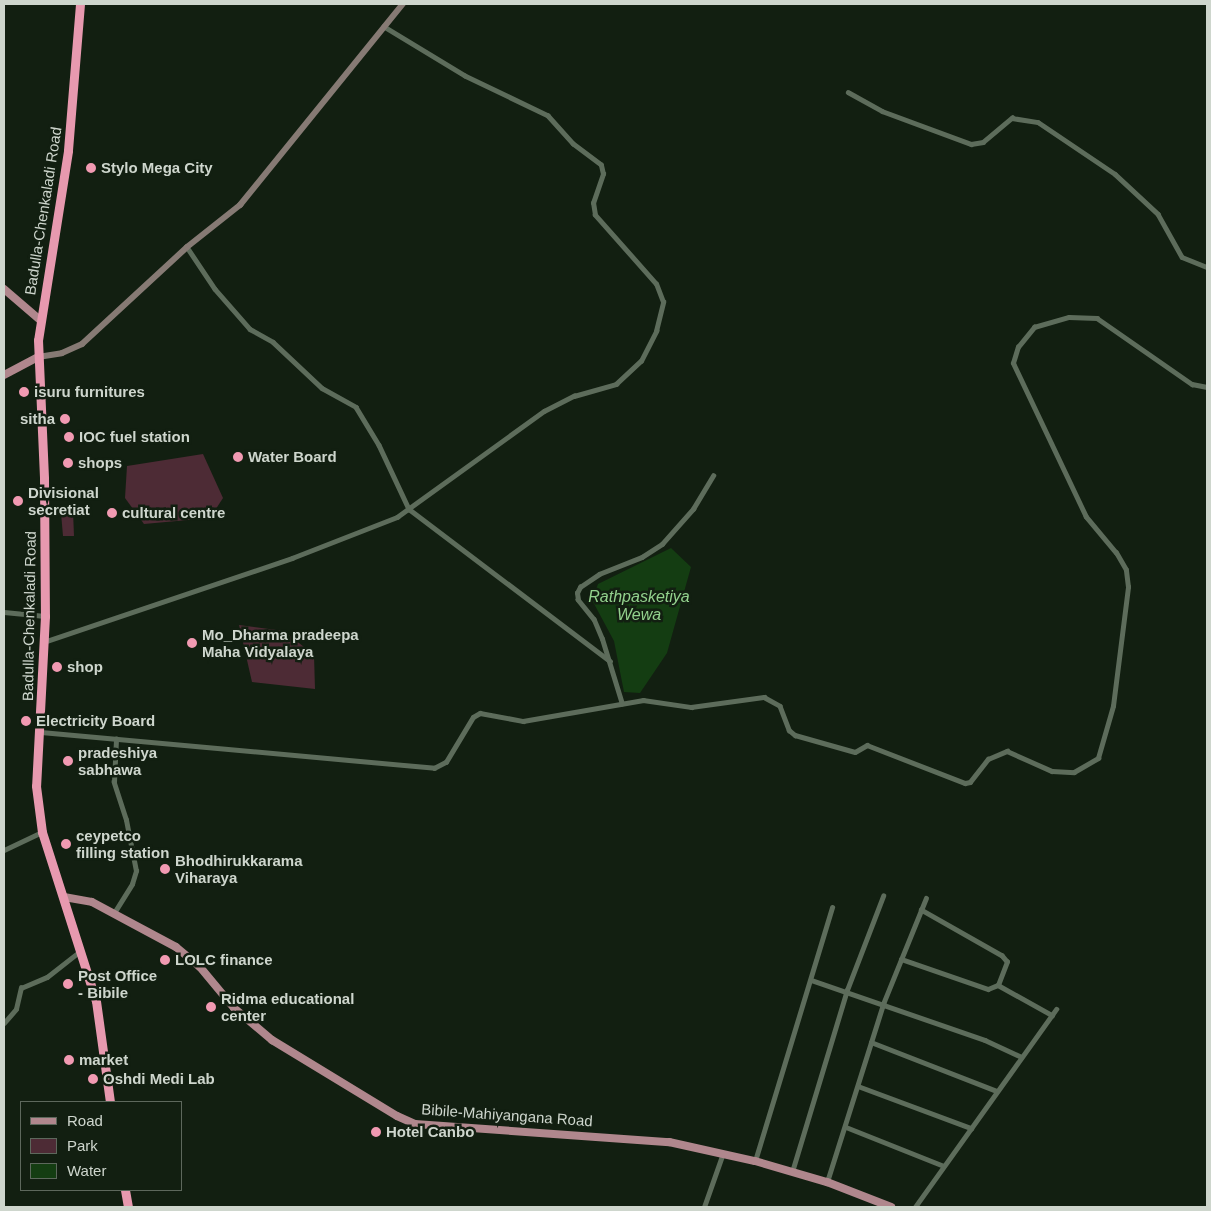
<!DOCTYPE html>
<style>
body{margin:0}
#map{position:relative;width:1211px;height:1211px;overflow:hidden;background:#121f11;font-family:Arial,sans-serif}
div>[style]{position:absolute}
.green>*{inset:0;background:#4d2b35}
.water>*{inset:0;background:#143d12}
.street>*{height:4.5px;margin:-2.25px;padding:0 2.25px;transform-origin:2.25px;border-radius:2.25px;background:#5d6c5b}
.secondary>*{height:6px;margin:-3px;padding:0 3px;transform-origin:3px;border-radius:3px;background:#867a74}
.primary>*{height:8px;margin:-4px;padding:0 4px;transform-origin:4px;border-radius:4px;background:#b0878d}
.highway>*{height:9px;margin:-4.5px;padding:0 4.5px;transform-origin:4.5px;border-radius:4.5px;background:#e799af}
.dots>*{width:14px;height:14px;translate:-50% -50%;box-sizing:border-box;border:2px solid #121f11;border-radius:50%}
span{translate:-50% -50%;white-space:nowrap;text-align:center;line-height:1.15;-webkit-text-stroke:5px #121f11;paint-order:stroke}
.poi-label{font-size:15px;color:#ced6cd;font-weight:700}
.left{translate:0 -50%;text-align:left}
.right{translate:-100% -50%;text-align:right}
.street-label{font-size:15px;color:#ced6cd}
.water-label{font-size:16px;color:#93d18d;font-style:italic}
.frame{position:absolute;inset:0;border:5px solid #ced6cd;pointer-events:none}
.legend{position:absolute;left:20px;top:1101px;width:162px;height:90px;box-sizing:border-box;background:#121f11;border:1px solid #5d685c;margin:0;padding:6px 9px;list-style:none;font-size:15px;color:#ced6cd}
.legend li{display:flex;align-items:center;gap:10px;height:25px}
.legend b{width:25px;border:1px solid #5d685c}
</style>
<div id="map">
<div class="green">
<div style="clip-path:polygon(203px 454px,223px 498px,210px 518px,144px 524px,125px 498px,127px 466px)"></div>
<div style="clip-path:polygon(73px 511px,74px 536px,63px 536px,61px 513px)"></div>
<div style="clip-path:polygon(239px 625px,284px 631px,314px 655px,315px 689px,252px 682px)"></div>
</div>
<div class="water">
<div style="clip-path:polygon(671px 548px,691px 567px,667px 653px,640px 693px,624px 692px,614px 641px,592px 600px,598px 584px)"></div>
</div>
<div class="street">
<div style="left:848px;top:92px;width:39px;rotate:29deg"></div>
<div style="left:882px;top:111px;width:95px;rotate:20.3deg"></div>
<div style="left:971px;top:144px;width:12px;rotate:-9deg"></div>
<div style="left:983px;top:142px;width:38px;rotate:-40deg"></div>
<div style="left:1012px;top:118px;width:26px;rotate:9deg"></div>
<div style="left:1038px;top:122px;width:93px;rotate:34deg"></div>
<div style="left:1115px;top:174px;width:59px;rotate:42.9deg"></div>
<div style="left:1158px;top:214px;width:49px;rotate:60.8deg"></div>
<div style="left:1182px;top:257px;width:27px;rotate:22deg"></div>
<div style="left:187px;top:247px;width:50px;rotate:56.3deg"></div>
<div style="left:215px;top:289px;width:53px;rotate:48.8deg"></div>
<div style="left:250px;top:329px;width:26px;rotate:29deg"></div>
<div style="left:273px;top:342px;width:67px;rotate:43.2deg"></div>
<div style="left:322px;top:388px;width:39px;rotate:29deg"></div>
<div style="left:356px;top:407px;width:44px;rotate:58.8deg"></div>
<div style="left:379px;top:445px;width:71px;rotate:64.9deg"></div>
<div style="left:409px;top:509px;width:252px;rotate:37.1deg"></div>
<div style="left:4px;top:612px;width:41px;rotate:5.6deg"></div>
<div style="left:44px;top:642px;width:262px;rotate:-18.7deg"></div>
<div style="left:292px;top:558px;width:113px;rotate:-21.3deg"></div>
<div style="left:397px;top:517px;width:181px;rotate:-35.8deg"></div>
<div style="left:544px;top:411px;width:34px;rotate:-27deg"></div>
<div style="left:574px;top:396px;width:44px;rotate:-15.9deg"></div>
<div style="left:616px;top:384px;width:34px;rotate:-43deg"></div>
<div style="left:641px;top:361px;width:34px;rotate:-63deg"></div>
<div style="left:656px;top:331px;width:30px;rotate:-76deg"></div>
<div style="left:663px;top:302px;width:19px;rotate:-111deg"></div>
<div style="left:656px;top:284px;width:92px;rotate:-131.5deg"></div>
<div style="left:595px;top:215px;width:12px;rotate:-99deg"></div>
<div style="left:593px;top:203px;width:31px;rotate:-71deg"></div>
<div style="left:603px;top:174px;width:9px;rotate:-103deg"></div>
<div style="left:601px;top:165px;width:35px;rotate:-143deg"></div>
<div style="left:573px;top:144px;width:38px;rotate:-132deg"></div>
<div style="left:548px;top:116px;width:92px;rotate:-154.3deg"></div>
<div style="left:465px;top:76px;width:95px;rotate:-148.8deg"></div>
<div style="left:622px;top:704px;width:68px;rotate:-107.1deg"></div>
<div style="left:602px;top:639px;width:21px;rotate:-113deg"></div>
<div style="left:594px;top:620px;width:26px;rotate:-129deg"></div>
<div style="left:578px;top:600px;width:7px;rotate:-98deg"></div>
<div style="left:577px;top:593px;width:7px;rotate:-63deg"></div>
<div style="left:580px;top:587px;width:23px;rotate:-34deg"></div>
<div style="left:599px;top:574px;width:46px;rotate:-21.6deg"></div>
<div style="left:642px;top:557px;width:24px;rotate:-33deg"></div>
<div style="left:662px;top:544px;width:47px;rotate:-48.5deg"></div>
<div style="left:693px;top:509px;width:39px;rotate:-59deg"></div>
<div style="left:41px;top:732px;width:395px;rotate:5.2deg"></div>
<div style="left:434px;top:768px;width:13px;rotate:-27deg"></div>
<div style="left:446px;top:762px;width:52px;rotate:-59deg"></div>
<div style="left:473px;top:717px;width:8px;rotate:-30deg"></div>
<div style="left:480px;top:713px;width:44px;rotate:10.5deg"></div>
<div style="left:523px;top:721px;width:122px;rotate:-9.9deg"></div>
<div style="left:643px;top:700px;width:49px;rotate:8.3deg"></div>
<div style="left:691px;top:707px;width:74px;rotate:-7.8deg"></div>
<div style="left:764px;top:697px;width:18px;rotate:29deg"></div>
<div style="left:780px;top:706px;width:26px;rotate:69deg"></div>
<div style="left:789px;top:730px;width:8px;rotate:40deg"></div>
<div style="left:795px;top:735px;width:62px;rotate:15.8deg"></div>
<div style="left:855px;top:752px;width:14px;rotate:-30deg"></div>
<div style="left:867px;top:745px;width:105px;rotate:21.2deg"></div>
<div style="left:965px;top:783px;width:5px;rotate:-11deg"></div>
<div style="left:970px;top:782px;width:29px;rotate:-52deg"></div>
<div style="left:988px;top:759px;width:21px;rotate:-23deg"></div>
<div style="left:1007px;top:751px;width:49px;rotate:24deg"></div>
<div style="left:1052px;top:771px;width:22px;rotate:3deg"></div>
<div style="left:1074px;top:772px;width:28px;rotate:-30deg"></div>
<div style="left:1098px;top:758px;width:54px;rotate:-73.9deg"></div>
<div style="left:1113px;top:706px;width:120px;rotate:-82.8deg"></div>
<div style="left:1128px;top:587px;width:17px;rotate:-97deg"></div>
<div style="left:1126px;top:570px;width:20px;rotate:-120deg"></div>
<div style="left:1116px;top:553px;width:47px;rotate:-129.8deg"></div>
<div style="left:1086px;top:517px;width:170px;rotate:-115.4deg"></div>
<div style="left:1013px;top:363px;width:17px;rotate:-73deg"></div>
<div style="left:1018px;top:347px;width:26px;rotate:-51deg"></div>
<div style="left:1034px;top:327px;width:36px;rotate:-16deg"></div>
<div style="left:1069px;top:317px;width:28px;rotate:2deg"></div>
<div style="left:1097px;top:318px;width:116px;rotate:34.8deg"></div>
<div style="left:1192px;top:384px;width:15px;rotate:11deg"></div>
<div style="left:4px;top:850px;width:42px;rotate:-25.3deg"></div>
<div style="left:114px;top:913px;width:34px;rotate:-58deg"></div>
<div style="left:132px;top:884px;width:14px;rotate:-73deg"></div>
<div style="left:136px;top:871px;width:52px;rotate:-101.1deg"></div>
<div style="left:126px;top:820px;width:40px;rotate:-108deg"></div>
<div style="left:114px;top:782px;width:43px;rotate:-87.3deg"></div>
<div style="left:901px;top:959px;width:92px;rotate:19deg"></div>
<div style="left:988px;top:989px;width:11px;rotate:-22deg"></div>
<div style="left:998px;top:985px;width:25px;rotate:-69deg"></div>
<div style="left:1007px;top:962px;width:8px;rotate:-130deg"></div>
<div style="left:1002px;top:956px;width:93px;rotate:-150.4deg"></div>
<div style="left:811px;top:980px;width:184px;rotate:19deg"></div>
<div style="left:985px;top:1040px;width:40px;rotate:25deg"></div>
<div style="left:998px;top:985px;width:62px;rotate:29.1deg"></div>
<div style="left:4px;top:1023px;width:18px;rotate:-49deg"></div>
<div style="left:16px;top:1009px;width:22px;rotate:-77deg"></div>
<div style="left:21px;top:988px;width:28px;rotate:-23deg"></div>
<div style="left:47px;top:977px;width:41px;rotate:-38deg"></div>
<div style="left:871px;top:1042px;width:135px;rotate:21.3deg"></div>
<div style="left:858px;top:1086px;width:121px;rotate:20.4deg"></div>
<div style="left:846px;top:1127px;width:105px;rotate:21.7deg"></div>
<div style="left:755px;top:1161px;width:265px;rotate:-73.1deg"></div>
<div style="left:792px;top:1172px;width:190px;rotate:-73.2deg"></div>
<div style="left:847px;top:990px;width:101px;rotate:-69deg"></div>
<div style="left:827px;top:1182px;width:187px;rotate:-72.5deg"></div>
<div style="left:883px;top:1004px;width:114px;rotate:-67.9deg"></div>
<div style="left:704px;top:1207px;width:57px;rotate:-70.6deg"></div>
<div style="left:915px;top:1207px;width:243px;rotate:-54.5deg"></div>
</div>
<div class="secondary">
<div style="left:38px;top:357px;width:24px;rotate:-9deg"></div>
<div style="left:62px;top:353px;width:22px;rotate:-24deg"></div>
<div style="left:82px;top:344px;width:143px;rotate:-42.7deg"></div>
<div style="left:187px;top:247px;width:68px;rotate:-38.4deg"></div>
<div style="left:240px;top:205px;width:259px;rotate:-51deg"></div>
</div>
<div class="primary">
<div style="left:4px;top:289px;width:46px;rotate:40.6deg"></div>
<div style="left:4px;top:375px;width:38px;rotate:-28deg"></div>
<div style="left:64px;top:897px;width:28px;rotate:10deg"></div>
<div style="left:92px;top:902px;width:95px;rotate:28.2deg"></div>
<div style="left:176px;top:947px;width:31px;rotate:40deg"></div>
<div style="left:200px;top:967px;width:53px;rotate:50.3deg"></div>
<div style="left:234px;top:1008px;width:50px;rotate:40.1deg"></div>
<div style="left:272px;top:1040px;width:146px;rotate:31.3deg"></div>
<div style="left:397px;top:1116px;width:20px;rotate:24deg"></div>
<div style="left:415px;top:1124px;width:255px;rotate:4.1deg"></div>
<div style="left:669px;top:1142px;width:88px;rotate:12.5deg"></div>
<div style="left:755px;top:1161px;width:75px;rotate:16.3deg"></div>
<div style="left:827px;top:1182px;width:69px;rotate:21.3deg"></div>
</div>
<div class="highway">
<div style="left:80px;top:4px;width:147px;rotate:94.7deg"></div>
<div style="left:68px;top:151px;width:191px;rotate:99deg"></div>
<div style="left:38px;top:340px;width:139px;rotate:87.5deg"></div>
<div style="left:44px;top:479px;width:137px;rotate:89.6deg"></div>
<div style="left:45px;top:616px;width:170px;rotate:93deg"></div>
<div style="left:36px;top:786px;width:46px;rotate:82.6deg"></div>
<div style="left:42px;top:832px;width:177px;rotate:72.3deg"></div>
<div style="left:96px;top:1001px;width:102px;rotate:82.1deg"></div>
<div style="left:125px;top:1190px;width:17px;rotate:80deg"></div>
</div>
<div class="dots">
<div style="left:91px;top:168px;background:#f19ab2"></div>
<div style="left:24px;top:392px;background:#f19ab2"></div>
<div style="left:65px;top:419px;background:#f19ab2"></div>
<div style="left:69px;top:437px;background:#f19ab2"></div>
<div style="left:238px;top:457px;background:#f19ab2"></div>
<div style="left:68px;top:463px;background:#f19ab2"></div>
<div style="left:18px;top:501px;background:#f19ab2"></div>
<div style="left:112px;top:513px;background:#f19ab2"></div>
<div style="left:192px;top:643px;background:#f19ab2"></div>
<div style="left:57px;top:667px;background:#f19ab2"></div>
<div style="left:26px;top:721px;background:#f19ab2"></div>
<div style="left:68px;top:761px;background:#f19ab2"></div>
<div style="left:66px;top:844px;background:#f19ab2"></div>
<div style="left:165px;top:869px;background:#f19ab2"></div>
<div style="left:165px;top:960px;background:#f19ab2"></div>
<div style="left:68px;top:984px;background:#f19ab2"></div>
<div style="left:211px;top:1007px;background:#f19ab2"></div>
<div style="left:69px;top:1060px;background:#f19ab2"></div>
<div style="left:93px;top:1079px;background:#f19ab2"></div>
<div style="left:376px;top:1132px;background:#f19ab2"></div>
</div>
<div class="poi-label">
<span class="left" style="left:101px;top:168px">Stylo Mega City</span>
<span class="left" style="left:34px;top:392px">isuru furnitures</span>
<span class="right" style="left:55px;top:419px">sitha</span>
<span class="left" style="left:79px;top:437px">IOC fuel station</span>
<span class="left" style="left:248px;top:457px">Water Board</span>
<span class="left" style="left:78px;top:463px">shops</span>
<span class="left" style="left:28px;top:501px">Divisional<br>secretiat</span>
<span class="left" style="left:122px;top:513px">cultural centre</span>
<span class="left" style="left:202px;top:643px">Mo_Dharma pradeepa<br>Maha Vidyalaya</span>
<span class="left" style="left:67px;top:667px">shop</span>
<span class="left" style="left:36px;top:721px">Electricity Board</span>
<span class="left" style="left:78px;top:761px">pradeshiya<br>sabhawa</span>
<span class="left" style="left:76px;top:844px">ceypetco<br>filling station</span>
<span class="left" style="left:175px;top:869px">Bhodhirukkarama<br>Viharaya</span>
<span class="left" style="left:175px;top:960px">LOLC finance</span>
<span class="left" style="left:78px;top:984px">Post Office<br>- Bibile</span>
<span class="left" style="left:221px;top:1007px">Ridma educational<br>center</span>
<span class="left" style="left:79px;top:1060px">market</span>
<span class="left" style="left:103px;top:1079px">Oshdi Medi Lab</span>
<span class="left" style="left:386px;top:1132px">Hotel Canbo</span>
</div>
<div class="street-label">
<span style="left:43px;top:211px;rotate:-81deg">Badulla-Chenkaladi Road</span>
<span style="left:29px;top:616px;rotate:-89deg">Badulla-Chenkaladi Road</span>
<span style="left:507px;top:1115px;rotate:4deg">Bibile-Mahiyangana Road</span>
</div>
<div class="water-label">
<span style="left:639px;top:606px">Rathpasketiya<br>Wewa</span>
</div>
<div class="frame"></div>
<ul class="legend">
<li><b style="height:6px;background:#b0878d"></b>Road</li>
<li><b style="height:14px;background:#4d2b35"></b>Park</li>
<li><b style="height:14px;background:#143d12"></b>Water</li>
</ul>
</div>
